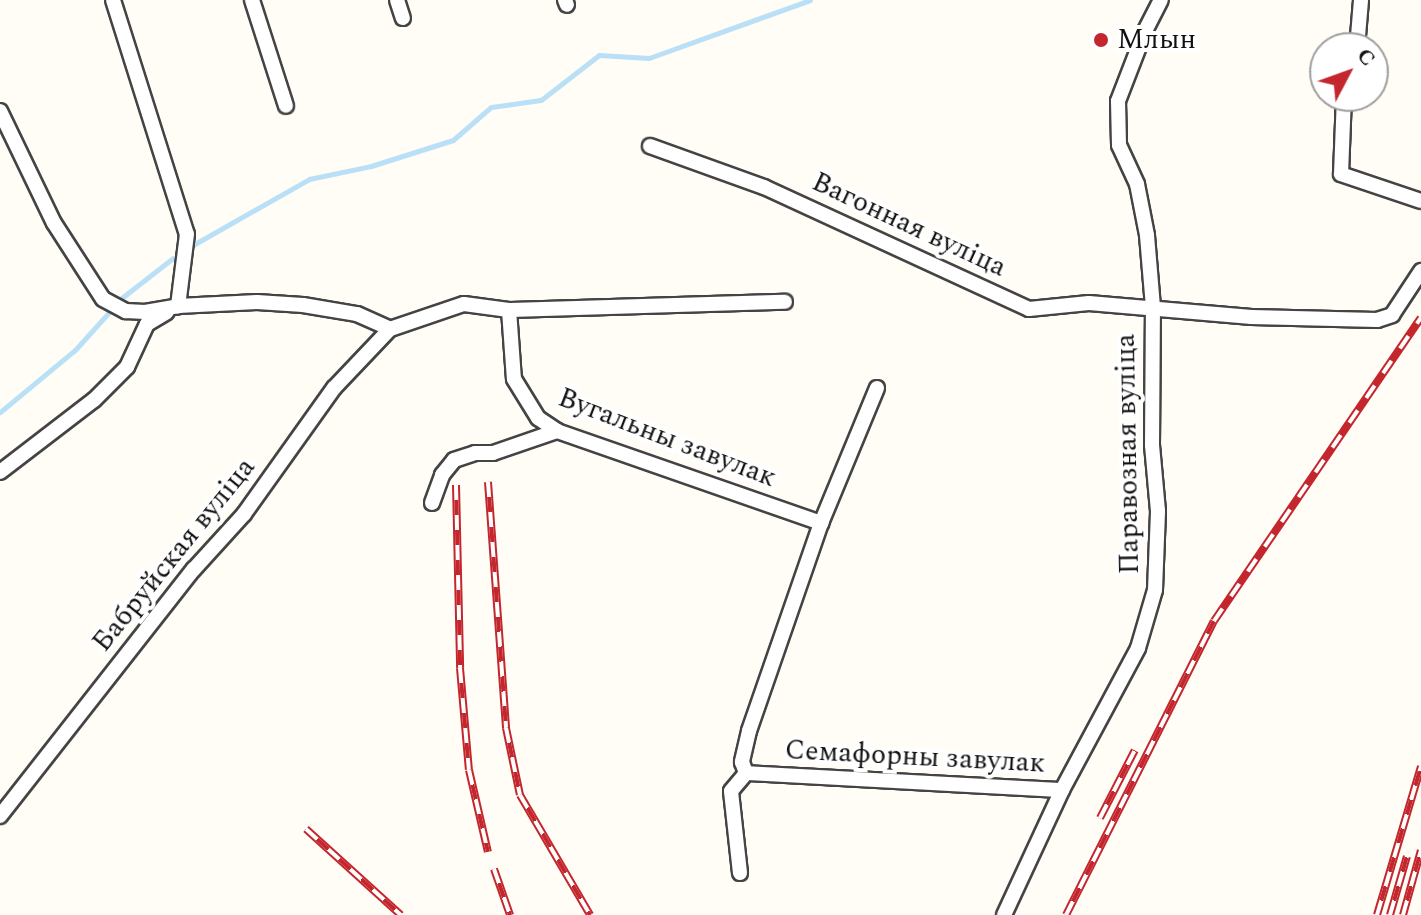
<!DOCTYPE html>
<meta charset="utf-8">
<style>
body{margin:0}
#map{position:relative;width:1421px;height:915px;overflow:hidden;background:#fffdf5;font-family:Spectral,serif}
div>[style]{position:absolute}
.stream>*{height:5px;margin:-2.5px;padding:0 2.5px;transform-origin:2.5px;border-radius:2.5px;background:#b9e0f7}
.roads{filter:drop-shadow(2px 0 #444) drop-shadow(-2px 0 #444) drop-shadow(0 2px #444) drop-shadow(0 -2px #444)}
.minor>*{height:14px;margin:-7px;padding:0 7px;transform-origin:7px;border-radius:7px;background:#fff}
.rail>*{height:8px;margin-top:-4px;transform-origin:0;background:repeating-linear-gradient(90deg,#fff 0 15px,#c4262e 0 30px);box-sizing:border-box;border-block:2px solid #c4262e}
.dots>*{width:22px;height:22px;translate:-50% -50%;box-sizing:border-box;border:4px solid #fff;border-radius:50%}
span{translate:-50% -50%;white-space:nowrap;text-align:center;line-height:1.15;-webkit-text-stroke:8px #fff;paint-order:stroke}
.poi-label{font-size:28px;color:#111}
.left{translate:0 -50%;text-align:left}
.street-label{font-size:28px;color:#111}
.north{position:absolute;left:1309px;top:32px;width:80px;height:80px;box-sizing:border-box;background:#fff;border:2px solid #a0a0a0;border-radius:50%;rotate:49deg;font-size:22px;font-weight:700;line-height:32px;text-align:center;color:#111}
.north::after{content:'';display:block;margin:auto;width:28px;height:36px;background:#c4262e;clip-path:polygon(50% 0,100% 100%,50% 72%,0 100%)}
</style>
<div id="map">
<div class="stream">
<div style="left:193px;top:245px;width:133px;rotate:-29.6deg"></div>
<div style="left:309px;top:179px;width:63px;rotate:-11.8deg"></div>
<div style="left:371px;top:166px;width:86px;rotate:-17.6deg"></div>
<div style="left:453px;top:140px;width:50px;rotate:-41deg"></div>
<div style="left:491px;top:107px;width:50px;rotate:-8deg"></div>
<div style="left:541px;top:100px;width:73px;rotate:-37.8deg"></div>
<div style="left:599px;top:55px;width:50px;rotate:3.4deg"></div>
<div style="left:649px;top:58px;width:171px;rotate:-19.8deg"></div>
<div style="left:119px;top:300px;width:68px;rotate:-37.9deg"></div>
<div style="left:0;top:412px;width:97px;rotate:-39.6deg"></div>
<div style="left:75px;top:350px;width:52px;rotate:-48.1deg"></div>
</div>
<div class="roads">
<div class="minor">
<div style="left:113px;top:0;width:245px;rotate:72.5deg"></div>
<div style="left:187px;top:234px;width:73px;rotate:97.1deg"></div>
<div style="left:252px;top:0;width:111px;rotate:72.2deg"></div>
<div style="left:397px;top:0;width:19px;rotate:72deg"></div>
<div style="left:565px;top:0;width:5px;rotate:68deg"></div>
<div style="left:1357px;top:48px;width:48px;rotate:-85.2deg"></div>
<div style="left:1344px;top:96px;width:78px;rotate:92.2deg"></div>
<div style="left:1341px;top:174px;width:84px;rotate:18.6deg"></div>
<div style="left:0;top:111px;width:124px;rotate:64.3deg"></div>
<div style="left:54px;top:223px;width:90px;rotate:57.2deg"></div>
<div style="left:103px;top:299px;width:26px;rotate:28deg"></div>
<div style="left:126px;top:311px;width:19px;rotate:3deg"></div>
<div style="left:145px;top:312px;width:34px;rotate:-10deg"></div>
<div style="left:178px;top:306px;width:79px;rotate:-2.9deg"></div>
<div style="left:257px;top:302px;width:46px;rotate:3.7deg"></div>
<div style="left:303px;top:305px;width:55px;rotate:9.5deg"></div>
<div style="left:357px;top:314px;width:36px;rotate:24deg"></div>
<div style="left:650px;top:146px;width:121px;rotate:19.8deg"></div>
<div style="left:764px;top:187px;width:292px;rotate:24.7deg"></div>
<div style="left:1029px;top:309px;width:60px;rotate:-5.7deg"></div>
<div style="left:1089px;top:303px;width:163px;rotate:4.9deg"></div>
<div style="left:1251px;top:317px;width:126px;rotate:1.4deg"></div>
<div style="left:1377px;top:320px;width:16px;rotate:-18deg"></div>
<div style="left:1392px;top:315px;width:53px;rotate:-56.6deg"></div>
<div style="left:509px;top:310px;width:69px;rotate:85.9deg"></div>
<div style="left:514px;top:379px;width:46px;rotate:58.4deg"></div>
<div style="left:538px;top:418px;width:23px;rotate:34deg"></div>
<div style="left:557px;top:431px;width:280px;rotate:19.2deg"></div>
<div style="left:877px;top:388px;width:146px;rotate:112.5deg"></div>
<div style="left:821px;top:523px;width:220px;rotate:109.1deg"></div>
<div style="left:749px;top:731px;width:32px;rotate:103deg"></div>
<div style="left:742px;top:762px;width:12px;rotate:70deg"></div>
<div style="left:746px;top:773px;width:316px;rotate:3.1deg"></div>
<div style="left:0;top:472px;width:118px;rotate:-37.5deg"></div>
<div style="left:94px;top:400px;width:47px;rotate:-45deg"></div>
<div style="left:127px;top:367px;width:47px;rotate:-65.1deg"></div>
<div style="left:147px;top:324px;width:23px;rotate:-31deg"></div>
<div style="left:432px;top:503px;width:30px;rotate:-70deg"></div>
<div style="left:442px;top:475px;width:19px;rotate:-51deg"></div>
<div style="left:454px;top:460px;width:22px;rotate:-18deg"></div>
<div style="left:475px;top:453px;width:18px"></div>
<div style="left:493px;top:453px;width:68px;rotate:-19deg"></div>
<div style="left:0;top:816px;width:314px;rotate:-51.9deg"></div>
<div style="left:194px;top:569px;width:74px;rotate:-47.7deg"></div>
<div style="left:244px;top:514px;width:155px;rotate:-54.5deg"></div>
<div style="left:334px;top:388px;width:81px;rotate:-46.5deg"></div>
<div style="left:390px;top:329px;width:78px;rotate:-18.7deg"></div>
<div style="left:464px;top:304px;width:45px;rotate:7.6deg"></div>
<div style="left:509px;top:310px;width:276px;rotate:-1.7deg"></div>
<div style="left:740px;top:873px;width:82px;rotate:-96.3deg"></div>
<div style="left:731px;top:791px;width:23px;rotate:-50deg"></div>
<div style="left:1004px;top:915px;width:138px;rotate:-65.1deg"></div>
<div style="left:1062px;top:790px;width:161px;rotate:-61.8deg"></div>
<div style="left:1138px;top:648px;width:60px;rotate:-73.7deg"></div>
<div style="left:1155px;top:590px;width:79px;rotate:-87.8deg"></div>
<div style="left:1158px;top:511px;width:66px;rotate:-95.2deg"></div>
<div style="left:1152px;top:445px;width:138px;rotate:-89.6deg"></div>
<div style="left:1153px;top:307px;width:72px;rotate:-94.8deg"></div>
<div style="left:1147px;top:235px;width:52px;rotate:-101.1deg"></div>
<div style="left:1137px;top:184px;width:43px;rotate:-114.8deg"></div>
<div style="left:1119px;top:145px;width:44px;rotate:-91.3deg"></div>
<div style="left:1118px;top:101px;width:75px;rotate:-68.9deg"></div>
<div style="left:1145px;top:31px;width:35px;rotate:-63deg"></div>
</div>
</div>
<div class="rail">
<div style="left:488px;top:482px;width:247px;rotate:85.8deg"></div>
<div style="left:506px;top:728px;width:68px;rotate:78.2deg"></div>
<div style="left:520px;top:795px;width:139px;rotate:59.7deg"></div>
<div style="left:456px;top:485px;width:183px;rotate:88.7deg"></div>
<div style="left:460px;top:668px;width:102px;rotate:85deg"></div>
<div style="left:469px;top:770px;width:84px;rotate:77deg"></div>
<div style="left:1100px;top:818px;width:76px;rotate:-62.8deg"></div>
<div style="left:306px;top:829px;width:128px;rotate:42.2deg"></div>
<div style="left:494px;top:869px;width:49px;rotate:70.8deg"></div>
<div style="left:1066px;top:915px;width:329px;rotate:-63.3deg"></div>
<div style="left:1214px;top:621px;width:367px;rotate:-55.7deg"></div>
<div style="left:1377px;top:915px;width:155px;rotate:-73.5deg"></div>
<div style="left:1390px;top:915px;width:61px;rotate:-73.9deg"></div>
<div style="left:1403px;top:915px;width:67px;rotate:-74.5deg"></div>
</div>
<div class="dots">
<div style="left:1101px;top:40px;background:#c4262e"></div>
</div>
<div class="poi-label">
<span class="left" style="left:1117px;top:40px">Млын</span>
</div>
<div class="street-label">
<span style="left:909px;top:225px;rotate:25deg">Вагонная вуліца</span>
<span style="left:667px;top:438px;rotate:21deg">Вугальны завулак</span>
<span style="left:1128px;top:454px;rotate:-91deg">Паравозная вуліца</span>
<span style="left:174px;top:555px;rotate:-51deg">Бабруйская вуліца</span>
<span style="left:915px;top:757px;rotate:3deg">Семафорны завулак</span>
</div>
<div class="north">С</div>
</div>
